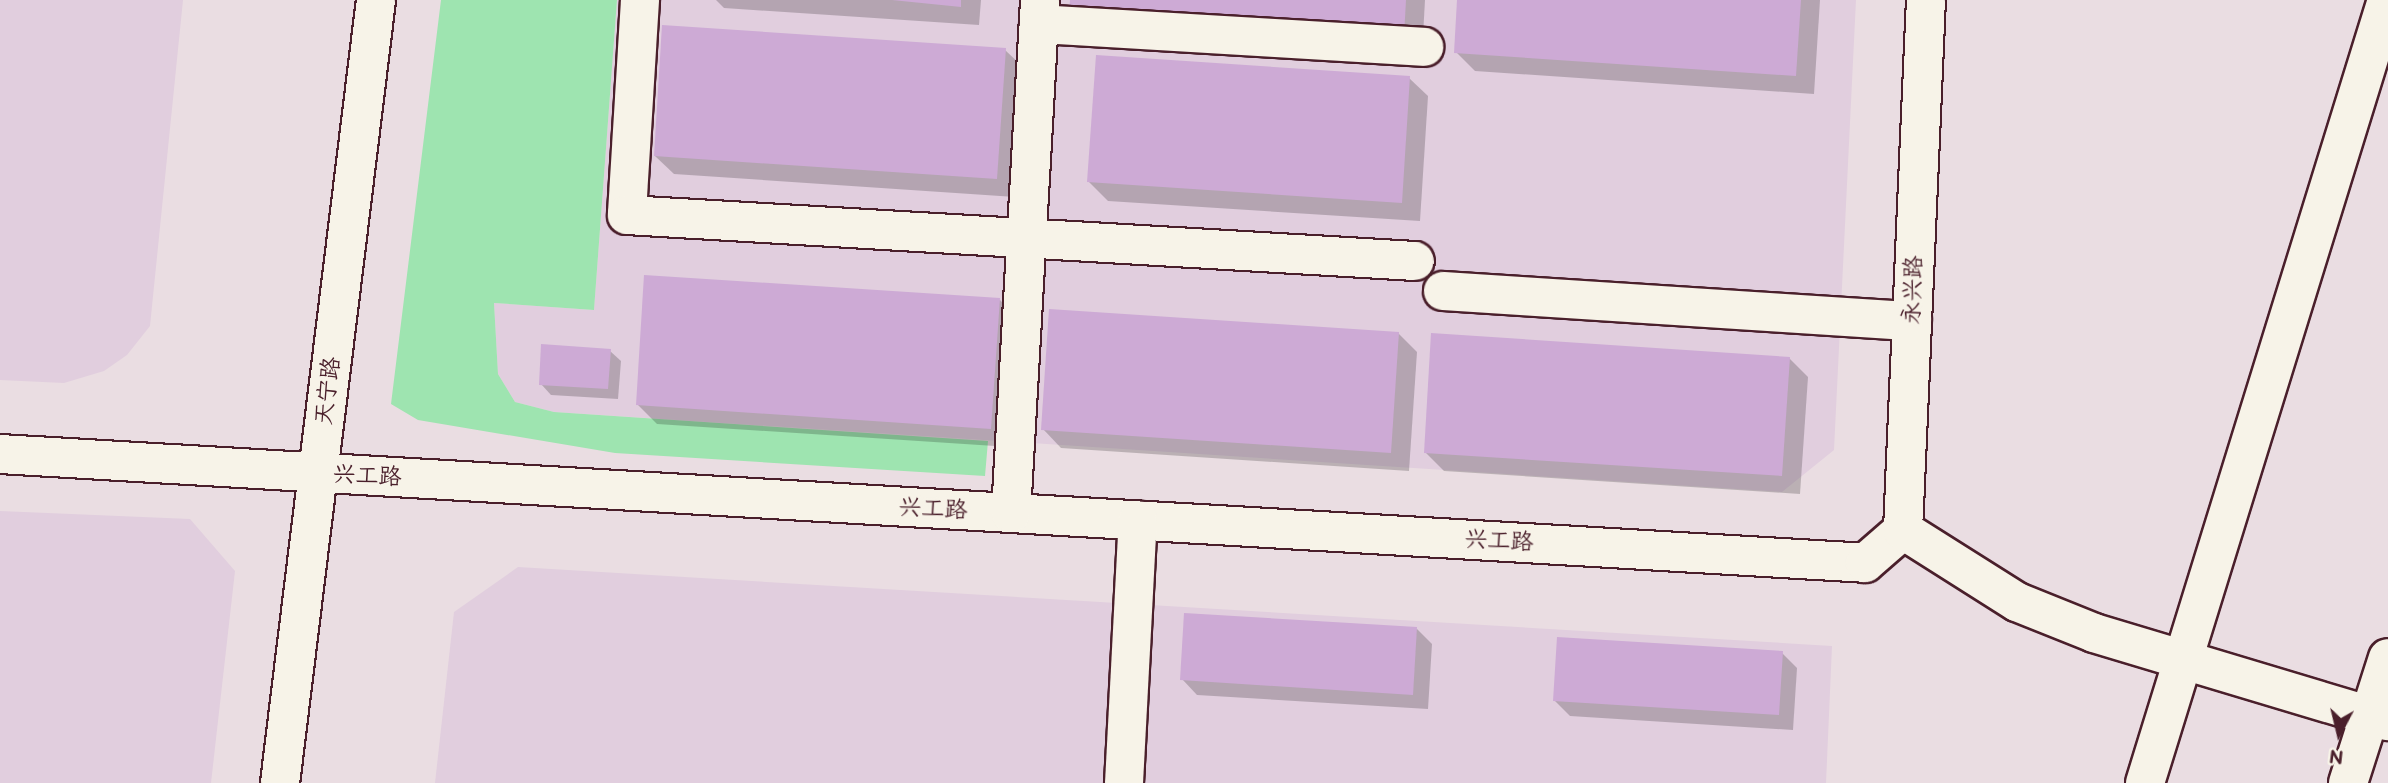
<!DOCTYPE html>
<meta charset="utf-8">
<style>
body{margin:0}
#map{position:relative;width:2388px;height:783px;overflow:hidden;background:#eadde2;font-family:"Balsamiq Sans","LXGW WenKai TC",sans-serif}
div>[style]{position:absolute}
.built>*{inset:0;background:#e1cede}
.green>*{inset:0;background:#9ee4b0}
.shadow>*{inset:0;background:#0003}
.building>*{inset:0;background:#cdaad5}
.roads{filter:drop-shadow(2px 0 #4a1f2b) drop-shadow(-2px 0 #4a1f2b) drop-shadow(0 2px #4a1f2b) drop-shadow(0 -2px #4a1f2b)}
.minor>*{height:38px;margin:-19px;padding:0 19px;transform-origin:19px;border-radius:19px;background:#f7f3e8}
span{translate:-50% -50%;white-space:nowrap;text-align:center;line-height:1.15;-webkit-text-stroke:6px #f7f3e8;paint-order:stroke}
.street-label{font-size:23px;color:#4a1f2b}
.north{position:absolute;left:2304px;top:699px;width:70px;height:70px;-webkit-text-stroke:5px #f7f3e8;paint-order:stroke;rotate:187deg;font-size:19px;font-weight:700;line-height:28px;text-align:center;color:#4a1f2b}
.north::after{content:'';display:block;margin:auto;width:24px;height:32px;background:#4a1f2b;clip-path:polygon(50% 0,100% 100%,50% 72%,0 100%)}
</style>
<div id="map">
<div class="built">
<div style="clip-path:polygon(0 0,183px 0,150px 326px,127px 355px,104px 371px,64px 383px,0 380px)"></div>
<div style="clip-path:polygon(617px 0,1856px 0,1834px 450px,1782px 492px,554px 412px,515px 402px,498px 374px,494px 303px,594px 310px)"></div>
<div style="clip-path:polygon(0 511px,190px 519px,235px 571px,211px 783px,0 783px)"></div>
<div style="clip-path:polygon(518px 567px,1832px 646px,1826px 783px,435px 783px,454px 612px)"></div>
</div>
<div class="green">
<div style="clip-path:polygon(441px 0,617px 0,594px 310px,494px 303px,498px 374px,515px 402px,554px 412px,988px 441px,985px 476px,615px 453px,418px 420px,391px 404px)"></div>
</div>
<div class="shadow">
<div style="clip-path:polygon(716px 0,981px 0,979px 25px,724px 8px)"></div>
<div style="clip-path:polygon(1071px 0,1425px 0,1422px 54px)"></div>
<div style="clip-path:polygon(1459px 0,1820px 0,1814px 94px,1475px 71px,1456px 52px)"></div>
<div style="clip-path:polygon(1005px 50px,1024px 68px,1015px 197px,674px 174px,655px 156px)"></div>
<div style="clip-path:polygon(1409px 78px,1428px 96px,1420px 221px,1108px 201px,1089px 182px)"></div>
<div style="clip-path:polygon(1000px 300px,1018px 319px,1010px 447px,657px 424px,638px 405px)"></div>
<div style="clip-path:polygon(1398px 333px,1417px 352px,1409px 471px,1061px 448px,1043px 429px)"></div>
<div style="clip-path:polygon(610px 351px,621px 361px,618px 399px,551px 395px,541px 384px)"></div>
<div style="clip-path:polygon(1789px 358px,1808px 377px,1800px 494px,1444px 471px,1425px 452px)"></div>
<div style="clip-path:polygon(1417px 629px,1432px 644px,1428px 709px,1197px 695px,1182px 679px)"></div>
<div style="clip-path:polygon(1782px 653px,1797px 668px,1793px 730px,1570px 716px,1554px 700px)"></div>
</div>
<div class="building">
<div style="clip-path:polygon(892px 0,961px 0,961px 7px)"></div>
<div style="clip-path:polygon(1070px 0,1406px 0,1404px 36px,1069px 14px)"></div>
<div style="clip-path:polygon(1457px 0,1801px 0,1796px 76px,1454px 53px)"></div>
<div style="clip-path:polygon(662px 25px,1006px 48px,997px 179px,654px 156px)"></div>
<div style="clip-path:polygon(1096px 55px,1410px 76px,1402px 203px,1087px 182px)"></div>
<div style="clip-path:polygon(644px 275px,1000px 298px,991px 429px,636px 405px)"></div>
<div style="clip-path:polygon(1049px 309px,1399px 332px,1391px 453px,1041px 430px)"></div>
<div style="clip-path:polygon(1431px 333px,1790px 357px,1782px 476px,1424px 453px)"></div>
<div style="clip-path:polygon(541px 344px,611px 349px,608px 389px,539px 385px)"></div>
<div style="clip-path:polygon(1184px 613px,1417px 627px,1413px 695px,1180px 680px)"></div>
<div style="clip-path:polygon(1557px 637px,1783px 651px,1779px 715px,1553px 701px)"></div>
</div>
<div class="roads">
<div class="minor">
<div style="left:640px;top:0;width:215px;rotate:93.5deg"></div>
<div style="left:627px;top:215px;width:789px;rotate:3.34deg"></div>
<div style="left:1039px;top:24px;width:386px;rotate:3.4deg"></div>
<div style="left:1443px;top:291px;width:470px;rotate:3.7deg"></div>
<div style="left:0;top:454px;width:1868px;rotate:3.34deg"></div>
<div style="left:1865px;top:563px;width:50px;rotate:-41deg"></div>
<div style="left:1903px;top:530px;width:530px;rotate:-87.52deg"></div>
<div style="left:1011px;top:513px;width:514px;rotate:-86.76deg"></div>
<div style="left:1903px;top:530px;width:135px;rotate:32.3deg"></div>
<div style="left:2017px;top:602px;width:83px;rotate:21.9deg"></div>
<div style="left:2094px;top:633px;width:307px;rotate:16.7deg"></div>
<div style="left:280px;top:783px;width:789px;rotate:-83.01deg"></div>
<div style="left:1124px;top:783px;width:263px;rotate:-87deg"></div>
<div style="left:2145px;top:783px;width:820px;rotate:-72.83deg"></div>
<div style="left:2348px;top:783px;width:131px;rotate:-72.3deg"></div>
</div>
</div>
<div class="street-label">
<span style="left:1913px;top:290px;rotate:-88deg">永兴路</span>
<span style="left:328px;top:391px;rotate:-83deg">天宁路</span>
<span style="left:367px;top:476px;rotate:3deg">兴工路</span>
<span style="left:933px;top:509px;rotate:3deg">兴工路</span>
<span style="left:1499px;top:541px;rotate:3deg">兴工路</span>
</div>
<div class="north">N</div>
</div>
